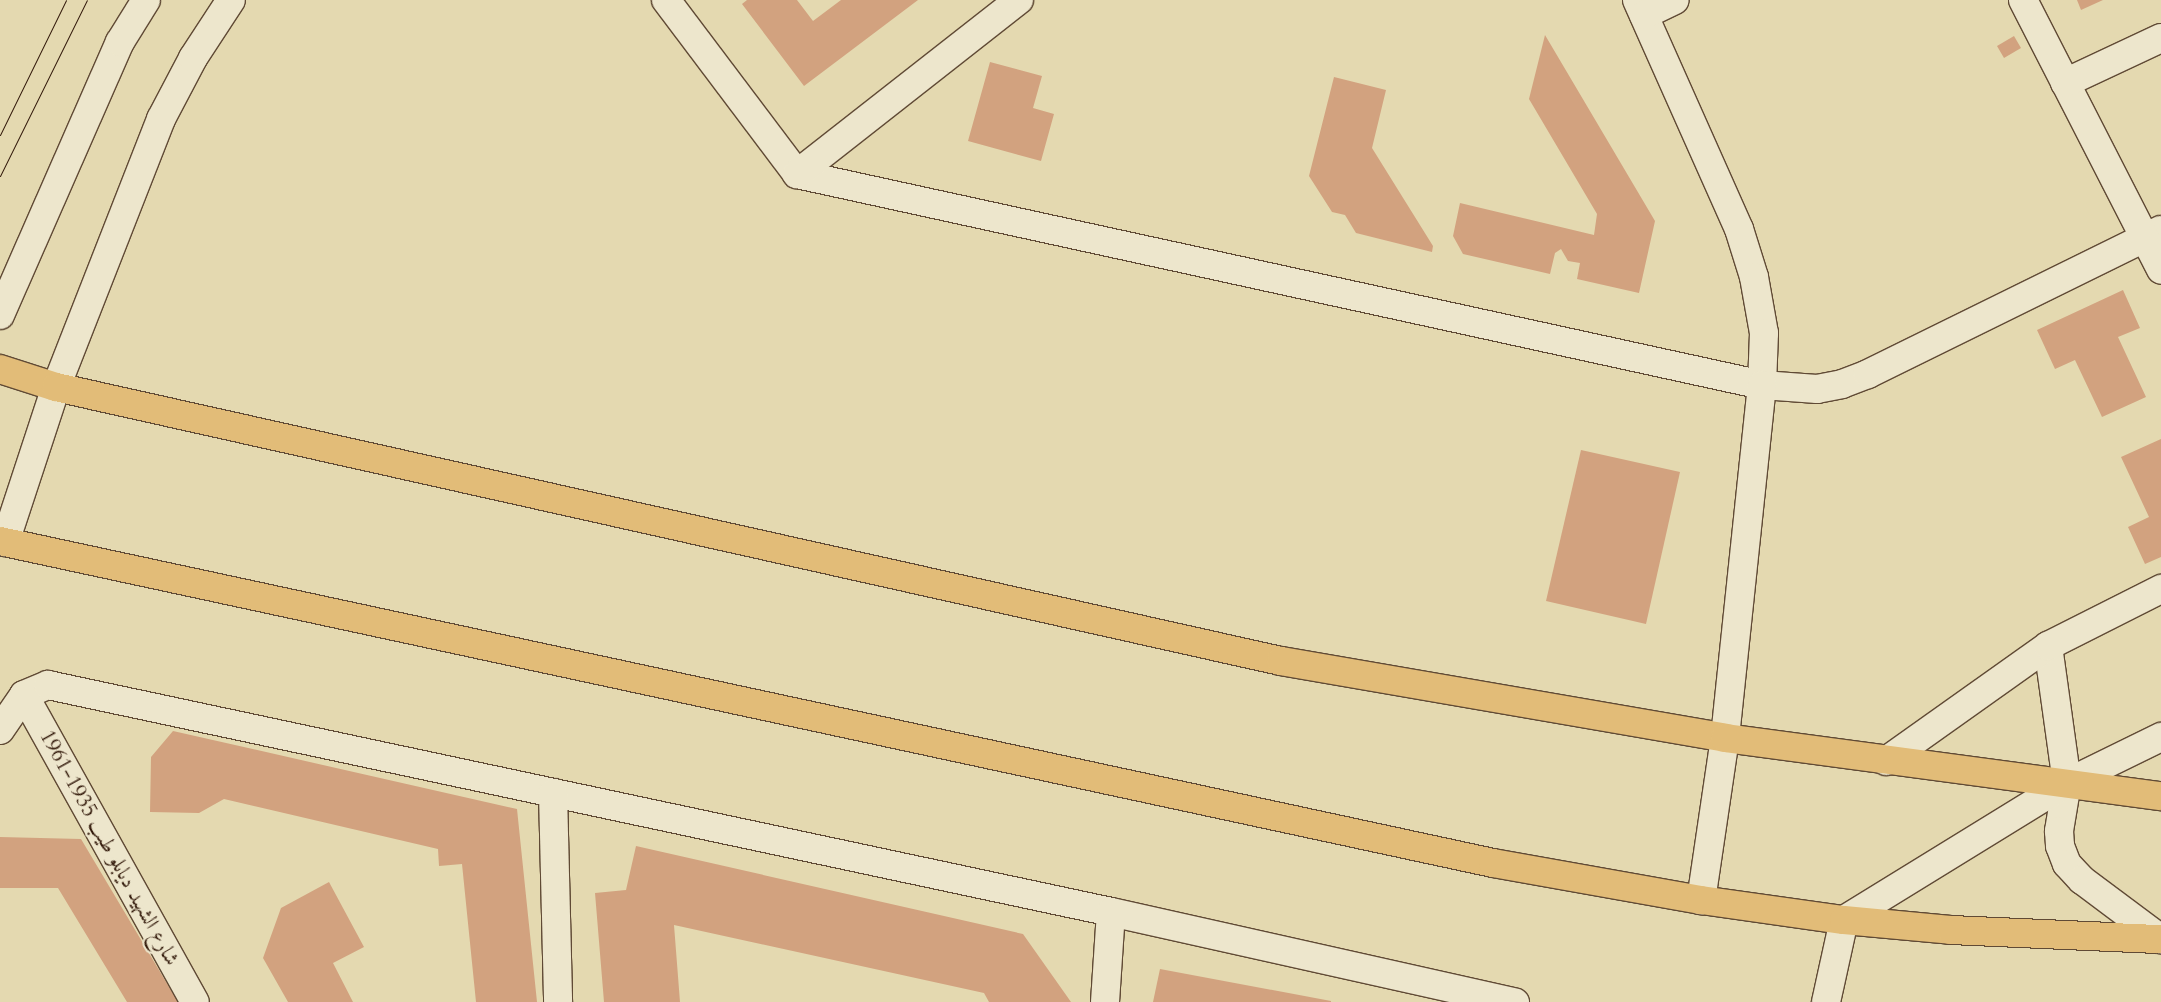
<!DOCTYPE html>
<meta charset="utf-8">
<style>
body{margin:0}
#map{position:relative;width:2161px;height:1002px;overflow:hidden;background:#e4d9b0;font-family:Cardo,Amiri,serif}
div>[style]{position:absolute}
.building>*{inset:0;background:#d2a27f}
.roads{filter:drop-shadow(1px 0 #604a35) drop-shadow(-1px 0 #604a35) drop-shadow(0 1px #604a35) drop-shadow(0 -1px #604a35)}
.minor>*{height:28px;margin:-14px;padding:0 14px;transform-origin:14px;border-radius:14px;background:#ede6cc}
.secondary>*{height:28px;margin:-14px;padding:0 14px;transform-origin:14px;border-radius:14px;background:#ede6cc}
.primary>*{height:28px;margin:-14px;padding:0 14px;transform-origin:14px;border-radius:14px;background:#e2bc78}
.tram>*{height:1px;margin:-0.5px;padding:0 0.5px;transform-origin:0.5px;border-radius:0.5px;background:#341b0c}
span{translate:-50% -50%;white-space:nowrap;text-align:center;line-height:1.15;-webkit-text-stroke:4px #ede6cc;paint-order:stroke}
.street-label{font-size:21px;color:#341b0c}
</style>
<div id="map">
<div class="building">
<div style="clip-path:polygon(747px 0,797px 0,813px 21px,841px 0,918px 0,804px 86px,742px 4px)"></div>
<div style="clip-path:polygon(2077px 0,2103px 0,2081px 10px)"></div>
<div style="clip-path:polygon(1545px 35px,1655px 221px,1639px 293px,1577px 279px,1580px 263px,1568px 261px,1561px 249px,1555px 253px,1550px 274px,1463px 254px,1453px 236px,1460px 203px,1594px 235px,1597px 214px,1529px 99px)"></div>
<div style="clip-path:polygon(2014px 36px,2021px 48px,2004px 58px,1997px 46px)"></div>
<div style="clip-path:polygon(990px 62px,1042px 76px,1033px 108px,1054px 114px,1041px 161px,968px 141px)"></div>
<div style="clip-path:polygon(1334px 77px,1386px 90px,1372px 148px,1433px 246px,1432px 252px,1356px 233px,1345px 215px,1332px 212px,1309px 176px)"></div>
<div style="clip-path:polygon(2123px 290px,2140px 328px,2118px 337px,2146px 397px,2102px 417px,2075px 360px,2055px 369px,2037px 330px)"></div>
<div style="clip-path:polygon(2161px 439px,2161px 557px,2145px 564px,2128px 527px,2149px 517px,2121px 457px)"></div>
<div style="clip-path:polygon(1581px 450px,1680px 472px,1646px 624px,1546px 601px)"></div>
<div style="clip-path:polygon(173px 731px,517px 809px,537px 1002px,476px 1002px,462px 864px,439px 866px,438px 849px,224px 799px,199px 813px,150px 812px,151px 757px)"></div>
<div style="clip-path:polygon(0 837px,81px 839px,178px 1002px,127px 1002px,58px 888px,0 888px)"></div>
<div style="clip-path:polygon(636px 846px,1023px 934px,1071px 1002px,989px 1002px,984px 993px,674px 925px,680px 1002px,604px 1002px,595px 893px,626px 890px)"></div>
<div style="clip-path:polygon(329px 882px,364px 947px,333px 963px,353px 1002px,288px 1002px,263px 958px,281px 908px)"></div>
<div style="clip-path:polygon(1160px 969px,1331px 1001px,1331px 1002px,1153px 1002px)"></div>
</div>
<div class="roads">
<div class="minor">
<div style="left:666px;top:0;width:218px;rotate:53deg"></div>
<div style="left:797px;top:174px;width:988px;rotate:12.33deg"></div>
<div style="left:1762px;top:385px;width:55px;rotate:4.2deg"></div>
<div style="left:1817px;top:389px;width:25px;rotate:-11deg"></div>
<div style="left:1842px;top:384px;width:28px;rotate:-21deg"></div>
<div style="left:1868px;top:374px;width:326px;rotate:-26.2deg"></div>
<div style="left:1637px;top:0;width:251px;rotate:66deg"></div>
<div style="left:1739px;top:229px;width:50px;rotate:72.6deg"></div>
<div style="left:1754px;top:277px;width:57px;rotate:79.9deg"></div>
<div style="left:1764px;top:333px;width:52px;rotate:92.2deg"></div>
<div style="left:1762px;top:385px;width:355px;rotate:96deg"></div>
<div style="left:1725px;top:738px;width:164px;rotate:98.4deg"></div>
<div style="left:2023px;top:0;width:303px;rotate:62.9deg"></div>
<div style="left:1644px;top:15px;width:34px;rotate:-26deg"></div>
<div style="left:2065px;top:83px;width:106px;rotate:-25.1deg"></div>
<div style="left:797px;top:174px;width:282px;rotate:-38.1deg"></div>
<div style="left:2048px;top:646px;width:138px;rotate:82.1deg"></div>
<div style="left:2067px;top:783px;width:49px;rotate:99.5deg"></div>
<div style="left:2059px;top:831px;width:15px;rotate:86deg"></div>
<div style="left:2060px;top:846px;width:19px;rotate:69deg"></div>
<div style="left:2067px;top:864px;width:22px;rotate:47deg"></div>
<div style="left:2082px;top:880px;width:99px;rotate:36.8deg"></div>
<div style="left:24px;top:695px;width:351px;rotate:60.9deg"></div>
<div style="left:0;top:730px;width:42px;rotate:-55.6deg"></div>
<div style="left:24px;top:695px;width:26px;rotate:-23deg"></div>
<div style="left:48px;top:685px;width:1087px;rotate:12.05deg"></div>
<div style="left:1111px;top:912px;width:414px;rotate:12.6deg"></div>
<div style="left:1886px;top:761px;width:199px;rotate:-35.4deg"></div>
<div style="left:2048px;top:646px;width:127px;rotate:-26.8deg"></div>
<div style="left:553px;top:793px;width:209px;rotate:88.6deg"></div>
<div style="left:1105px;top:1002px;width:90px;rotate:-86.2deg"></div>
<div style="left:1826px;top:1002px;width:84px;rotate:-77.6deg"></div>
<div style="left:1844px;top:920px;width:262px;rotate:-31.6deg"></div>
<div style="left:2067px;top:783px;width:105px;rotate:-26.1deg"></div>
</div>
<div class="secondary">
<div style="left:0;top:315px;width:298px;rotate:-66.3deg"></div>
<div style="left:120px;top:42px;width:49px;rotate:-58.2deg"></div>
<div style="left:5px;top:542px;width:163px;rotate:-71.8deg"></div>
<div style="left:56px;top:387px;width:288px;rotate:-68.6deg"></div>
<div style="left:161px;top:119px;width:69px;rotate:-62.3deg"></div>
<div style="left:193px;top:58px;width:69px;rotate:-56.8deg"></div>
</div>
<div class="primary">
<div style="left:0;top:369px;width:59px;rotate:17.8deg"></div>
<div style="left:56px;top:387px;width:1255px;rotate:12.61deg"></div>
<div style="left:1281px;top:661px;width:451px;rotate:9.8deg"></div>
<div style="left:1725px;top:738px;width:440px;rotate:7.6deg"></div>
<div style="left:0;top:541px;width:1527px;rotate:12.17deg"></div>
<div style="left:1493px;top:863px;width:211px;rotate:10.1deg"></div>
<div style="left:1701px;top:900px;width:144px;rotate:8deg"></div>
<div style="left:1844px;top:920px;width:107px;rotate:5.3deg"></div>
<div style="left:1951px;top:930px;width:210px;rotate:2.5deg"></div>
</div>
</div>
<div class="tram">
<div style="left:0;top:135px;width:150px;rotate:-63.9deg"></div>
<div style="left:0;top:176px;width:196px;rotate:-63.7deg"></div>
</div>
<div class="street-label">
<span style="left:109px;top:848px;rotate:61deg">شارع الشهيد ديابلو طيب 1935-1961</span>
</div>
</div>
